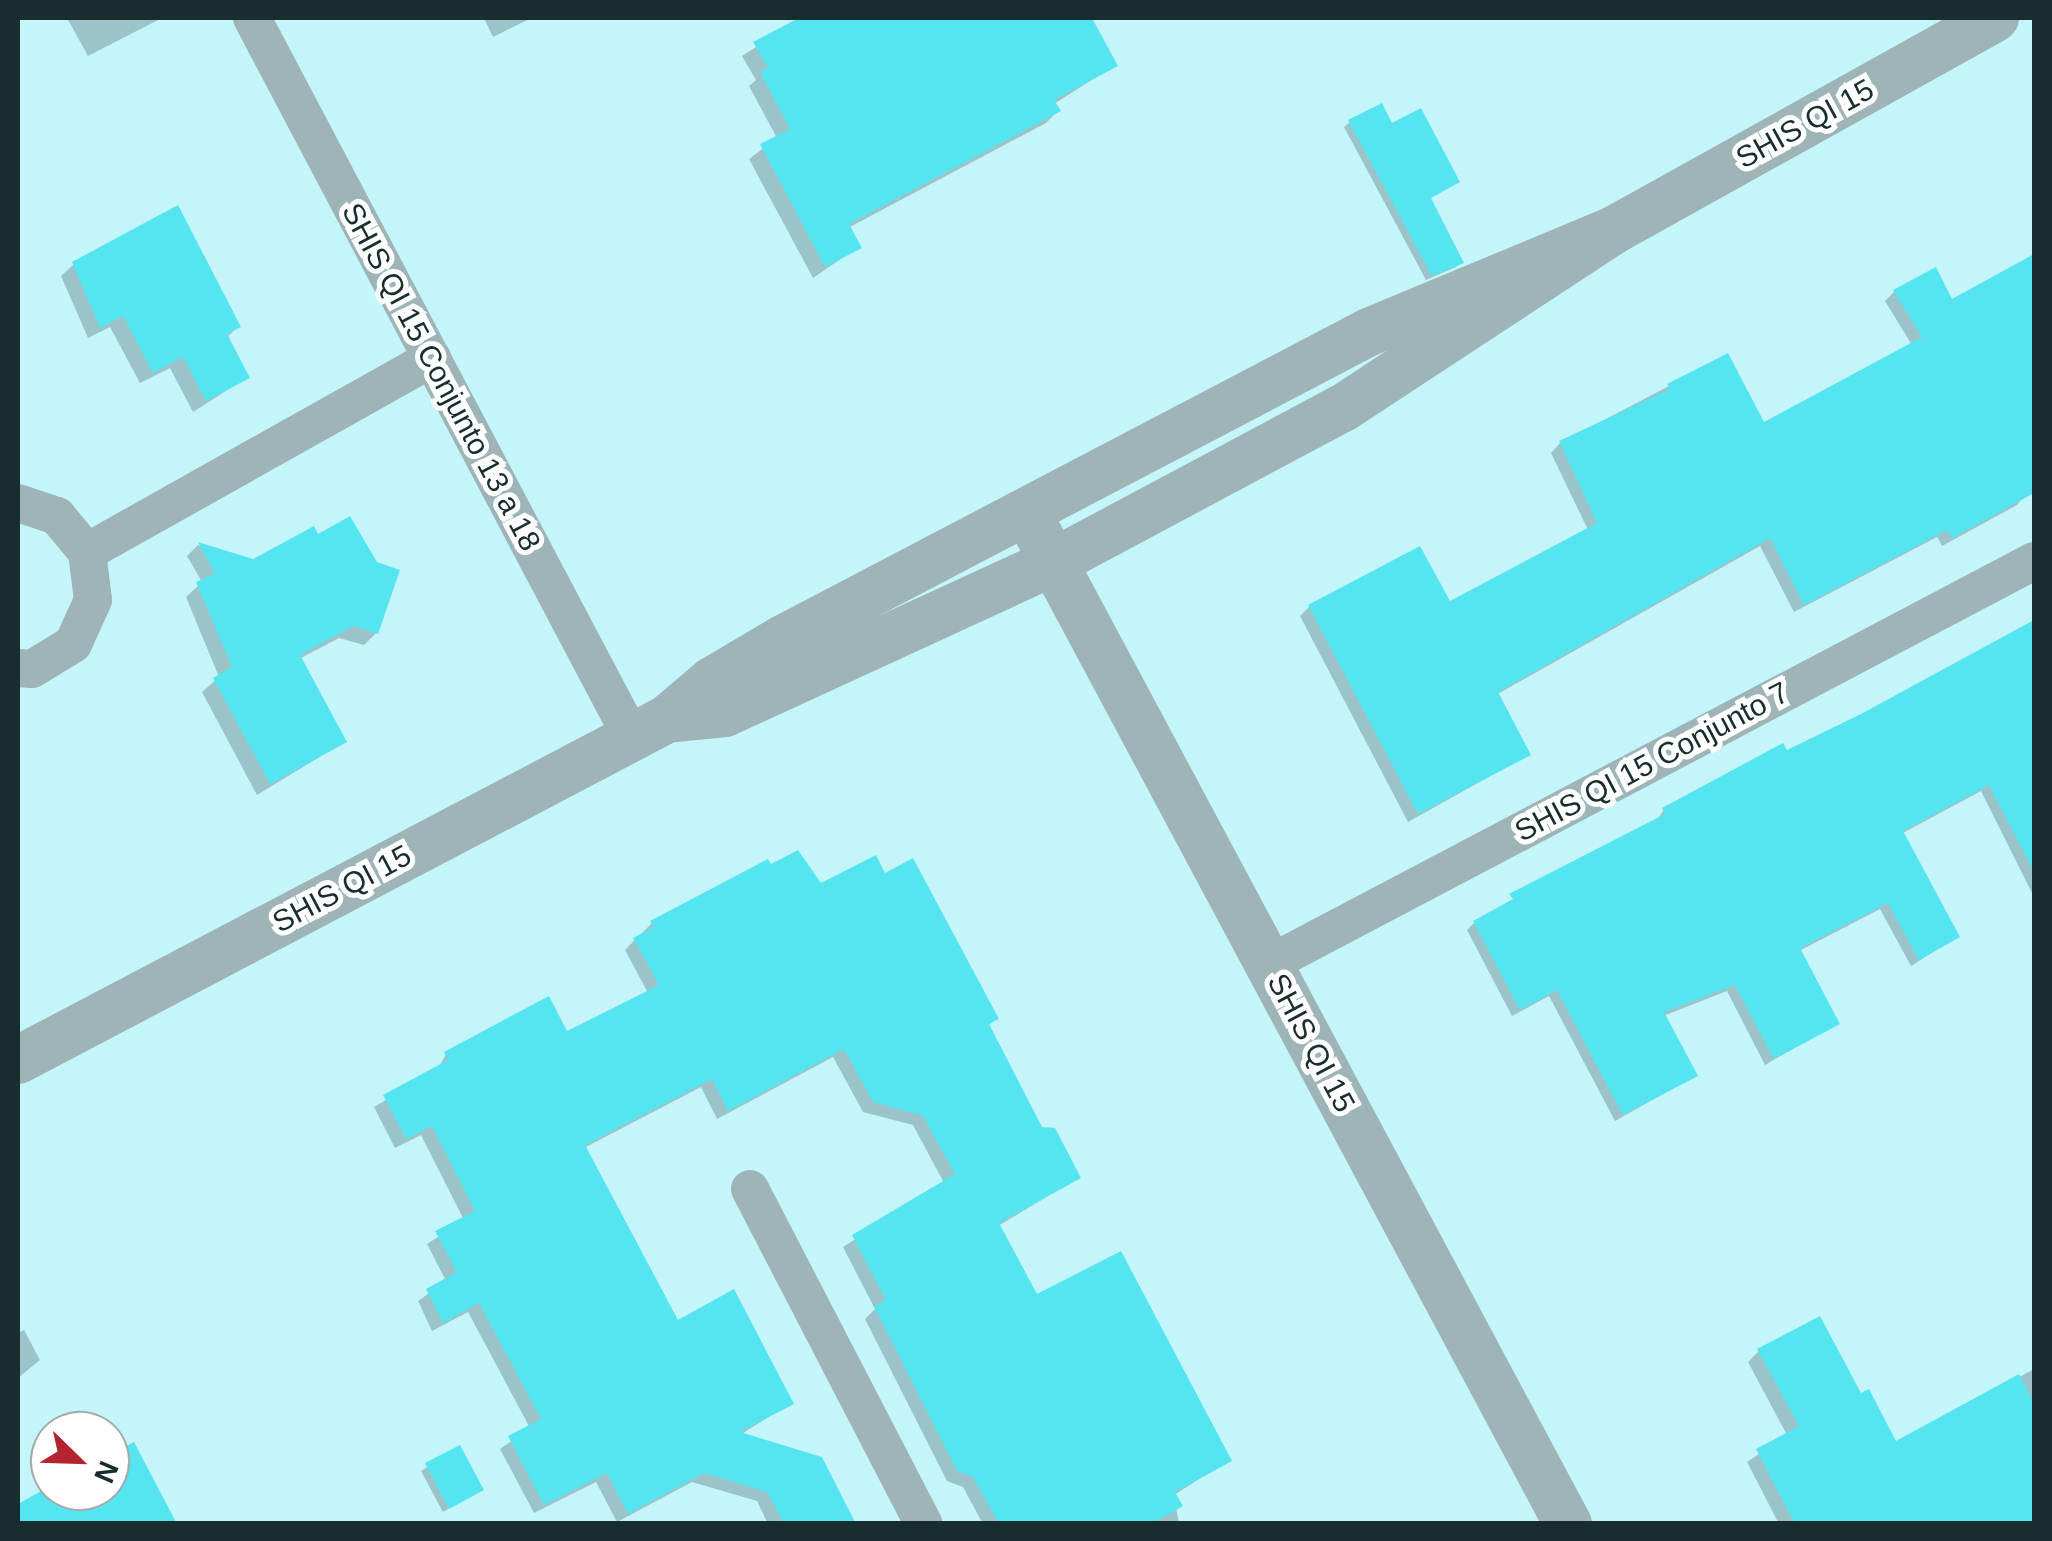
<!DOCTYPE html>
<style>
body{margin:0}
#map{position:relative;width:2052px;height:1541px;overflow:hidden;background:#c3f5fa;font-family:Arial,sans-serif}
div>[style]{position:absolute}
.shadow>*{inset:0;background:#0003}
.building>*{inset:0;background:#55e5f1}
.minor>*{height:38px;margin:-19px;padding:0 19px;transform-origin:19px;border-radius:19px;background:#9fb4b6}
.tertiary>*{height:48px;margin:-24px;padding:0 24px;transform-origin:24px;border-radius:24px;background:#9fb4b6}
span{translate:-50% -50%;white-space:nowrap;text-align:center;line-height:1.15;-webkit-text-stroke:10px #fff;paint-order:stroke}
.street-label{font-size:30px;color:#192d2f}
.frame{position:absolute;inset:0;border:20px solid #192d2f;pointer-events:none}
.north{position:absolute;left:30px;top:1411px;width:100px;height:100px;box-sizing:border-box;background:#fff;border:2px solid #a3abac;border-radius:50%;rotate:113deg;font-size:28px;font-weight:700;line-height:40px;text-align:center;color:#192d2f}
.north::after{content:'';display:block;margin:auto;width:35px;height:45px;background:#b4232f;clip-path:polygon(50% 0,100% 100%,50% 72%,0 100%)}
</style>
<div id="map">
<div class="shadow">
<div style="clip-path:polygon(67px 18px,162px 18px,88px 56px)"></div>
<div style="clip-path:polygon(484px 18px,531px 18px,493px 37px)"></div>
<div style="clip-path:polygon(801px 18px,1000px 18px,1011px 39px,1115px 65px,1054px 104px,1058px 111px,1046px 123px,848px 228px,858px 247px,813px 278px,749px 159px,777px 138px,749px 86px,756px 80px,742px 56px)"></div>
<div style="clip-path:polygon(1350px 122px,1457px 182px,1429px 199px,1461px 262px,1456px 267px,1426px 280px,1344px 127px)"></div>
<div style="clip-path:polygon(2034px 257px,2034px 483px,2017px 505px,1942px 546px,1937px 537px,1794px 612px,1760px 546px,1496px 695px,1528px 755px,1408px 822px,1300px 616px,1309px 607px,1448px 604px,1588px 530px,1551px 453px,1560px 443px,1669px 386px,1763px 426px,1912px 345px,1885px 301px,1894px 292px,1951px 302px)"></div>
<div style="clip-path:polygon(74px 264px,238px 327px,226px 338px,246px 378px,193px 412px,170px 368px,140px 383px,110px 327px,88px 338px,61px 276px)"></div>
<div style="clip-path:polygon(198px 545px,254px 562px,376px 633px,364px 645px,339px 638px,299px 659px,344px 742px,257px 795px,202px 692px,219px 677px,186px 597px,202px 582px,187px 556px)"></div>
<div style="clip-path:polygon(2034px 623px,2034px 897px,1981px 791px,1901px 834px,1957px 937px,1911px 966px,1880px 909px,1799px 951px,1837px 1023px,1765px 1065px,1727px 991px,1663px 1016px,1695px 1076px,1615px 1121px,1549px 996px,1512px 1016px,1467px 930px,1474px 923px,1657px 820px,1664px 810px,1862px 716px)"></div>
<div style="clip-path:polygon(884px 876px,996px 1018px,987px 1027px,1041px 1130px,1078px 1178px,998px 1226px,1036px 1298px,1229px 1460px,1174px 1495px,1179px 1524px,983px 1524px,963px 1487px,947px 1481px,865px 1319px,875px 1309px,843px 1247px,944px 1183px,913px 1125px,863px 1112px,833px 1057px,717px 1119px,701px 1087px,584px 1148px,677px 1323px,790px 1403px,740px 1435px,854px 1524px,768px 1524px,757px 1501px,692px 1482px,617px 1522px,596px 1482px,534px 1513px,500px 1449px,530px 1428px,468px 1312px,432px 1331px,418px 1301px,446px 1281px,427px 1244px,464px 1220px,421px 1135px,395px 1148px,374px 1107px,438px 1069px,446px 1054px,566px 1034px,648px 993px,625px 950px,652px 923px)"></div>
<div style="clip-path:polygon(24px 1330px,40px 1360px,18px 1378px,18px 1333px)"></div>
<div style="clip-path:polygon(1759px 1351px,1860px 1397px,1895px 1444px,2034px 1369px,2034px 1524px,1779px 1524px,1747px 1462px,1787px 1435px,1748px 1362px)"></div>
<div style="clip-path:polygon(459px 1448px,481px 1489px,443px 1512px,421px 1471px)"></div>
</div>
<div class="building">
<div style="clip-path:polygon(799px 18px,1092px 18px,1118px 66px,1054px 100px,1061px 111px,849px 224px,862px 248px,825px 267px,760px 144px,790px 129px,760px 72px,768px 68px,753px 42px)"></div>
<div style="clip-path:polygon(1382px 103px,1392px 123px,1421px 108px,1460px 182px,1431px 198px,1464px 263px,1432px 276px,1348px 120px)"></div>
<div style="clip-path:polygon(178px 205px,241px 327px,227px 334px,250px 378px,206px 401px,183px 357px,153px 373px,123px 316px,100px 328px,72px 262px)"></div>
<div style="clip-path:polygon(2034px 254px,2034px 493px,1952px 538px,1947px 530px,1804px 605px,1770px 538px,1498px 692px,1531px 755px,1418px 814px,1308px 605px,1420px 546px,1450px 601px,1597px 523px,1559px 441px,1670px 389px,1667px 384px,1728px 353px,1764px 422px,1922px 337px,1893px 290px,1936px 267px,1952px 299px)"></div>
<div style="clip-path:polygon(350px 516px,377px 562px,400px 570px,378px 634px,353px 626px,300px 655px,347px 742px,270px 784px,213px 678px,232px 667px,196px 582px,215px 573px,198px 542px,253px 559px,314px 526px,318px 534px)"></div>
<div style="clip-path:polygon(2034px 620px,2034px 872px,1989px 785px,1903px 831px,1960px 937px,1919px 960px,1888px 903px,1800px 948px,1840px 1024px,1774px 1059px,1735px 985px,1664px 1012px,1698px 1076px,1623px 1115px,1557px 990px,1520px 1010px,1473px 921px,1513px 899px,1509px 894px,1665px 814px,1662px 808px,1783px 743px,1787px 750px,1861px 714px)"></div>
<div style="clip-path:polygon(798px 850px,821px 883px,876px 855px,885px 873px,913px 858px,999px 1019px,989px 1024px,1042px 1127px,1055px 1128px,1081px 1178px,999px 1223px,1037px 1294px,1121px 1251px,1232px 1461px,1175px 1492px,1183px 1506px,1151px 1524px,999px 1524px,973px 1477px,957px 1471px,874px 1306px,886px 1300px,852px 1235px,955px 1174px,923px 1116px,873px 1102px,844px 1049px,728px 1111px,712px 1079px,585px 1145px,678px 1320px,734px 1289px,794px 1404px,740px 1432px,822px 1457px,856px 1524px,784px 1524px,767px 1492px,704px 1473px,628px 1514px,607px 1473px,544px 1505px,508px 1436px,541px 1419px,479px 1303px,443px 1323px,426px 1289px,457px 1272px,435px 1231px,475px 1211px,432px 1126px,406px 1139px,383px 1095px,448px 1060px,444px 1052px,549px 996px,567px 1031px,659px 985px,633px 938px,654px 927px,650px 921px,768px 859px,771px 864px)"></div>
<div style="clip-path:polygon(1820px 1316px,1861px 1393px,1869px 1389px,1896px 1441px,2019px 1374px,2034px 1403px,2034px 1524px,1795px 1524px,1756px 1449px,1799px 1426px,1757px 1349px)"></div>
<div style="clip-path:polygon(134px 1442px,177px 1524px,18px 1524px,18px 1504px,50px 1486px,110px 1491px,110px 1455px)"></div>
<div style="clip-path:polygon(460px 1445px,484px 1490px,449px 1509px,425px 1463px)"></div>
</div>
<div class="minor">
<div style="left:252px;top:18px;width:812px;rotate:62.17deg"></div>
<div style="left:18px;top:503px;width:41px;rotate:18.4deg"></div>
<div style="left:57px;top:516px;width:47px;rotate:50.2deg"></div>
<div style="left:87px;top:552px;width:48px;rotate:82.9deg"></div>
<div style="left:93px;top:600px;width:48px;rotate:114.4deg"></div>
<div style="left:73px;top:644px;width:48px;rotate:148.6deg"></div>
<div style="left:32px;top:669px;width:14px;rotate:-176deg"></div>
<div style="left:87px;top:552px;width:396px;rotate:-29.3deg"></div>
<div style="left:1269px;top:964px;width:865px;rotate:-27.78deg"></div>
<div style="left:750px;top:1189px;width:377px;rotate:62.6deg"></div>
</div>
<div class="tertiary">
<div style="left:1039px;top:535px;width:1122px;rotate:61.86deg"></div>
<div style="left:667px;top:719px;width:58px;rotate:-5.9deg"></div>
<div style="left:725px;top:713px;width:362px;rotate:-24.7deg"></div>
<div style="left:1054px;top:562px;width:327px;rotate:-28.1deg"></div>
<div style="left:1343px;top:408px;width:324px;rotate:-33.3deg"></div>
<div style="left:1614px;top:230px;width:436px;rotate:-29.1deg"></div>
<div style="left:18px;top:1060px;width:733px;rotate:-27.72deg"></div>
<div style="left:667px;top:719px;width:59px;rotate:-40.2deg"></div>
<div style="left:712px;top:681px;width:82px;rotate:-30.6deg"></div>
<div style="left:783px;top:639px;width:662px;rotate:-27.65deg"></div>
<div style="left:1369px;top:332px;width:265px;rotate:-22.6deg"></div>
</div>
<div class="street-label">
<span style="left:1805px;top:124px;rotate:-29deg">SHIS QI 15</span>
<span style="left:441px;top:377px;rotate:62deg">SHIS QI 15 Conjunto 13 a 18</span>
<span style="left:1652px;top:762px;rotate:-28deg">SHIS QI 15 Conjunto 7</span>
<span style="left:342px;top:889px;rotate:-28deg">SHIS QI 15</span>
<span style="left:1311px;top:1043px;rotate:62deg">SHIS QI 15</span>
</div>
<div class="frame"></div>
<div class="north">N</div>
</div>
